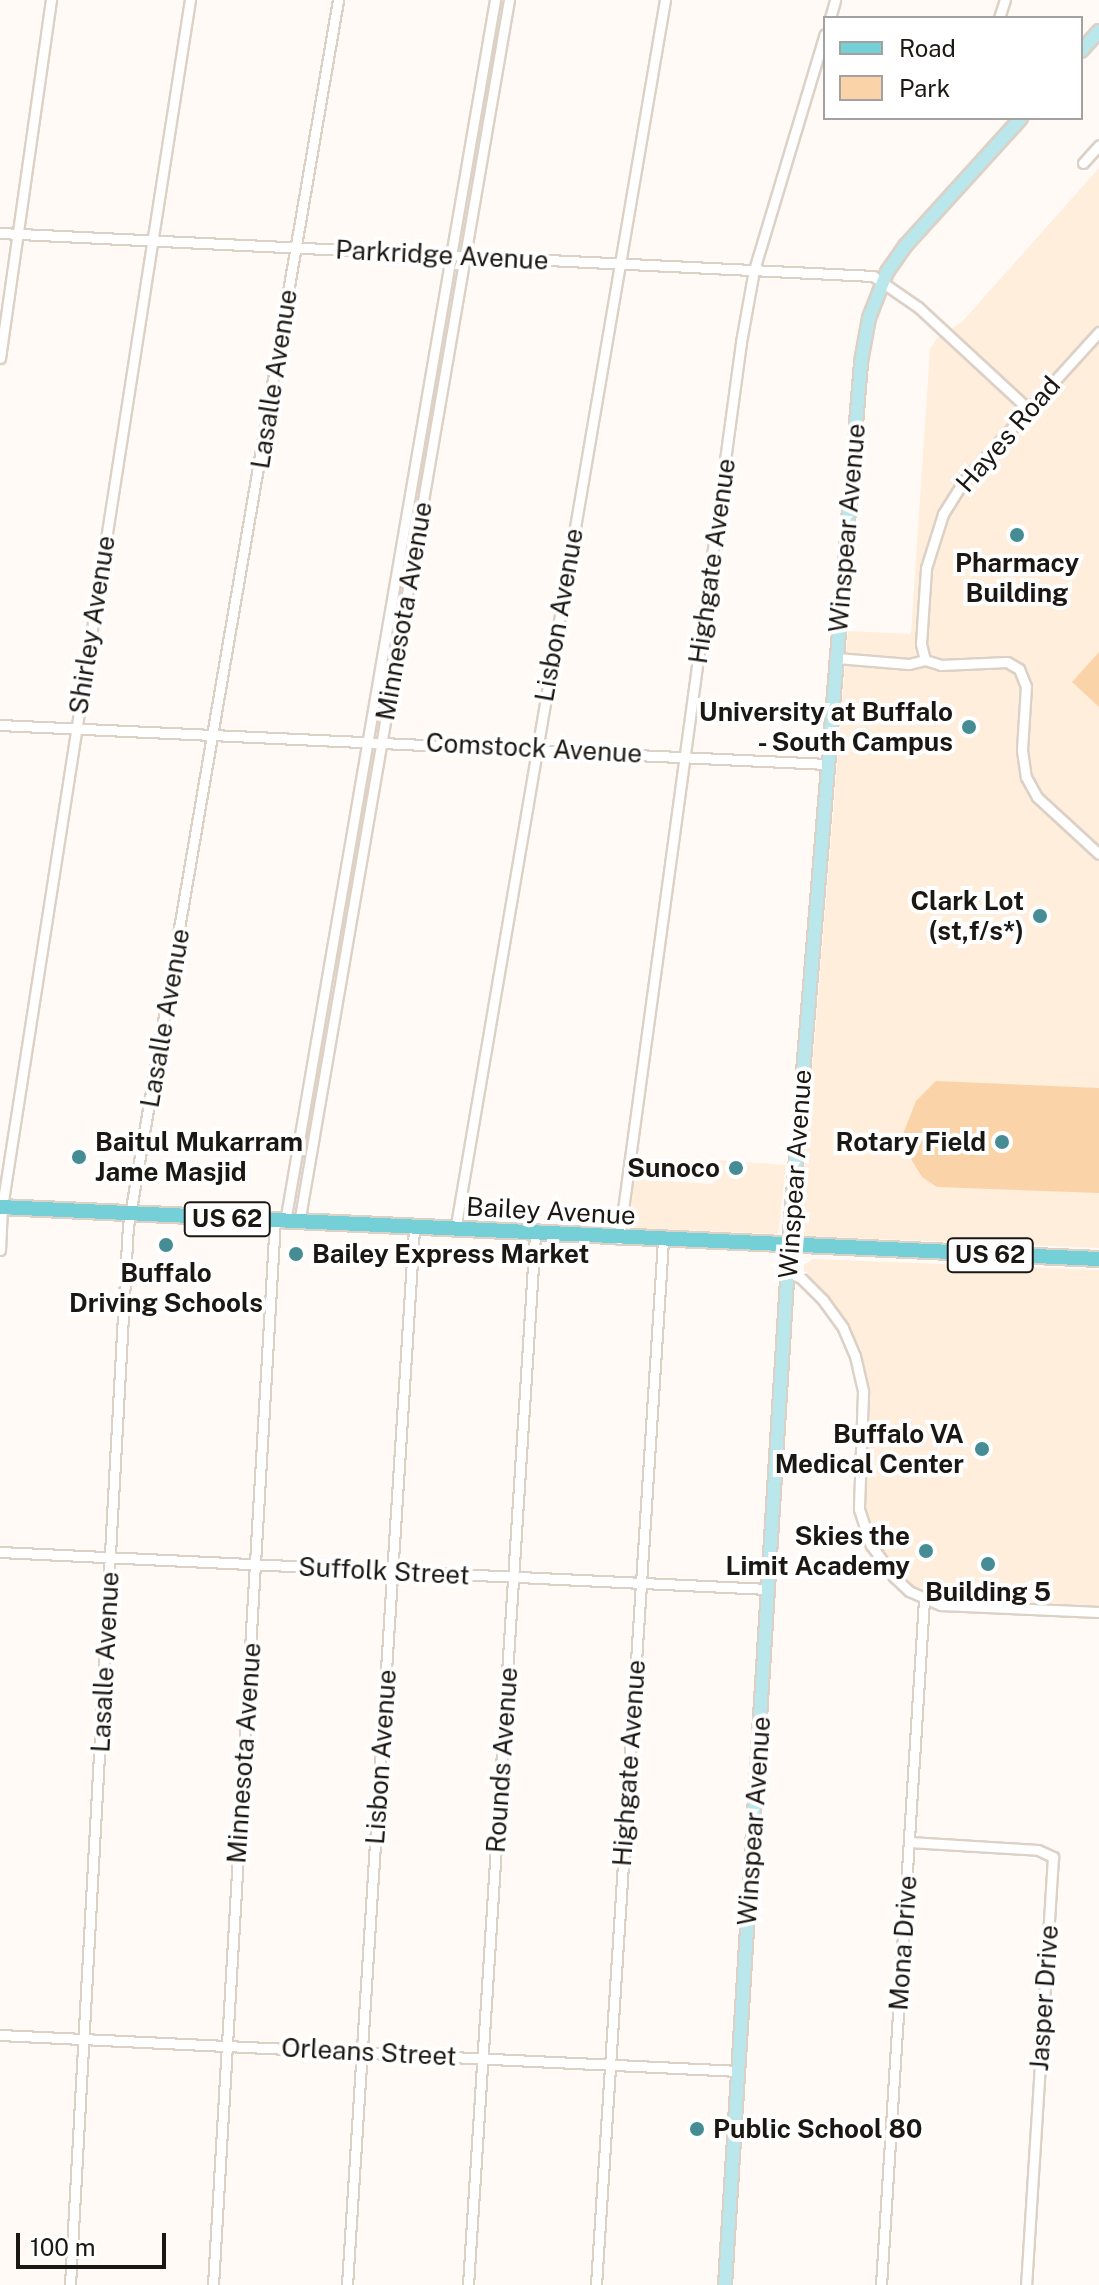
<!DOCTYPE html>
<style>
body{margin:0}
#map{position:relative;width:1099px;height:2285px;overflow:hidden;background:#fffaf6;font-family:"Public Sans",sans-serif}
div>[style]{position:absolute}
.built>*{inset:0;background:#ffeedc}
.green>*{inset:0;background:#fbd3a8}
.roads{filter:drop-shadow(2px 0 #dcd1c6) drop-shadow(-2px 0 #dcd1c6) drop-shadow(0 2px #dcd1c6) drop-shadow(0 -2px #dcd1c6)}
.street>*{height:9px;margin:-4.5px;padding:0 4.5px;transform-origin:4.5px;border-radius:4.5px;background:#fff}
.secondary>*{height:12px;margin:-6px;padding:0 6px;transform-origin:6px;border-radius:6px;background:#b9e7eb}
.primary>*{height:14px;margin:-7px;padding:0 7px;transform-origin:7px;border-radius:7px;background:#74cfd7}
.dots>*{width:22px;height:22px;translate:-50% -50%;box-sizing:border-box;border:4px solid #fff;border-radius:50%}
span{translate:-50% -50%;white-space:nowrap;text-align:center;line-height:1.15;-webkit-text-stroke:8px #fff;paint-order:stroke}
.shield-label span{padding:2px 6px;background:#fff;border:2px solid;border-radius:6px;-webkit-text-stroke-width:0}
.shield-label{font-size:24px;color:#1b1713;font-weight:700}
.street-label{font-size:26px;color:#1b1713}
.poi-label{font-size:26px;color:#1b1713;font-weight:700}
.right{translate:-100% -50%;text-align:right}
.left{translate:0 -50%;text-align:left}
.legend{position:absolute;left:823px;top:16px;width:260px;height:104px;box-sizing:border-box;background:#fff;border:2px solid #a4a2a1;margin:0;padding:10px 14px;list-style:none;font-size:24px;color:#1b1713}
.legend li{display:flex;align-items:center;gap:16px;height:40px}
.legend b{width:40px;border:2px solid #a4a2a1}
.scale{position:absolute;left:16px;top:2233px;width:150px;height:36px;box-sizing:border-box;border:4px solid #1b1713;border-top:0;padding-left:10px;font-size:24px;line-height:28px;white-space:nowrap;color:#1b1713;-webkit-text-stroke:6px #fff;paint-order:stroke}
</style>
<div id="map">
<div class="built">
<div style="clip-path:polygon(1099px 168px,1099px 1248px,804px 1236px,799px 1231px,848px 631px,911px 634px,930px 349px,937px 338px,962px 322px)"></div>
<div style="clip-path:polygon(716px 1160px,786px 1165px,778px 1234px,635px 1228px,629px 1225px,634px 1179px,713px 1184px)"></div>
<div style="clip-path:polygon(813px 1259px,1099px 1270px,1099px 1606px,936px 1597px,911px 1584px,891px 1565px,877px 1545px,864px 1504px,868px 1389px,861px 1358px,837px 1309px,804px 1274px,804px 1265px)"></div>
</div>
<div class="green">
<div style="clip-path:polygon(497px 25px,499px 27px,461px 237px,459px 234px)"></div>
<div style="clip-path:polygon(455px 273px,420px 491px,417px 493px,453px 275px)"></div>
<div style="clip-path:polygon(415px 507px,380px 725px,377px 726px,413px 509px)"></div>
<div style="clip-path:polygon(1099px 652px,1099px 707px,1072px 682px)"></div>
<div style="clip-path:polygon(373px 756px,337px 972px,335px 974px,370px 757px)"></div>
<div style="clip-path:polygon(333px 989px,306px 1158px,304px 1159px,302px 1157px)"></div>
<div style="clip-path:polygon(936px 1081px,1099px 1088px,1099px 1193px,937px 1187px,922px 1177px,906px 1151px,903px 1134px,916px 1101px)"></div>
</div>
<div class="roads">
<div class="street">
<div style="left:830px;top:18px;width:19px;rotate:-74deg"></div>
<div style="left:999px;top:18px;width:19px;rotate:-72deg"></div>
<div style="left:1083px;top:163px;width:24px;rotate:-48deg"></div>
<div style="left:0;top:233px;width:874px;rotate:2.82deg"></div>
<div style="left:873px;top:276px;width:55px;rotate:34.6deg"></div>
<div style="left:918px;top:307px;width:150px;rotate:42.8deg"></div>
<div style="left:0;top:358px;width:362px;rotate:-81.9deg"></div>
<div style="left:837px;top:658px;width:72px;rotate:4.8deg"></div>
<div style="left:909px;top:664px;width:16px;rotate:-14deg"></div>
<div style="left:925px;top:660px;width:16px;rotate:-104deg"></div>
<div style="left:921px;top:644px;width:76px;rotate:-86.2deg"></div>
<div style="left:926px;top:568px;width:57px;rotate:-72.5deg"></div>
<div style="left:943px;top:514px;width:36px;rotate:-58deg"></div>
<div style="left:962px;top:483px;width:204px;rotate:-47.8deg"></div>
<div style="left:925px;top:660px;width:17px;rotate:17deg"></div>
<div style="left:941px;top:665px;width:66px;rotate:-2.6deg"></div>
<div style="left:1007px;top:662px;width:14px;rotate:30deg"></div>
<div style="left:1019px;top:669px;width:18px;rotate:68deg"></div>
<div style="left:1026px;top:686px;width:64px;rotate:93.6deg"></div>
<div style="left:1022px;top:750px;width:27px;rotate:82deg"></div>
<div style="left:1026px;top:777px;width:23px;rotate:61deg"></div>
<div style="left:1037px;top:797px;width:84px;rotate:42.6deg"></div>
<div style="left:0;top:725px;width:829px;rotate:2.7deg"></div>
<div style="left:285px;top:1222px;width:1240px;rotate:-80.25deg"></div>
<div style="left:299px;top:1223px;width:1241px;rotate:-80.26deg"></div>
<div style="left:455px;top:1231px;width:1249px;rotate:-80.32deg"></div>
<div style="left:619px;top:1239px;width:905px;rotate:-82.25deg"></div>
<div style="left:741px;top:342px;width:73px;rotate:-79.8deg"></div>
<div style="left:754px;top:270px;width:246px;rotate:-73.3deg"></div>
<div style="left:0;top:1250px;width:43px;rotate:-87.3deg"></div>
<div style="left:2px;top:1207px;width:1222px;rotate:-81.15deg"></div>
<div style="left:787px;top:1272px;width:15px;rotate:23deg"></div>
<div style="left:801px;top:1278px;width:31px;rotate:45deg"></div>
<div style="left:823px;top:1300px;width:34px;rotate:54deg"></div>
<div style="left:843px;top:1328px;width:30px;rotate:67deg"></div>
<div style="left:855px;top:1356px;width:37px;rotate:77deg"></div>
<div style="left:863px;top:1392px;width:117px;rotate:92deg"></div>
<div style="left:859px;top:1509px;width:38px;rotate:72deg"></div>
<div style="left:871px;top:1545px;width:39px;rotate:54deg"></div>
<div style="left:894px;top:1577px;width:21px;rotate:43deg"></div>
<div style="left:909px;top:1591px;width:35px;rotate:24deg"></div>
<div style="left:941px;top:1605px;width:158px;rotate:2.5deg"></div>
<div style="left:0;top:1552px;width:769px;rotate:2.76deg"></div>
<div style="left:909px;top:1842px;width:129px;rotate:3.5deg"></div>
<div style="left:1038px;top:1850px;width:17px;rotate:25deg"></div>
<div style="left:1053px;top:1857px;width:429px;rotate:93.6deg"></div>
<div style="left:0;top:2035px;width:739px;rotate:2.79deg"></div>
<div style="left:70px;top:2285px;width:1061px;rotate:-86.87deg"></div>
<div style="left:128px;top:1226px;width:1244px;rotate:-80.28deg"></div>
<div style="left:213px;top:2285px;width:1066px;rotate:-86.67deg"></div>
<div style="left:347px;top:2285px;width:1059px;rotate:-86.37deg"></div>
<div style="left:468px;top:2285px;width:1053px;rotate:-86.35deg"></div>
<div style="left:596px;top:2285px;width:1046px;rotate:-86.33deg"></div>
<div style="left:881px;top:2285px;width:686px;rotate:-86.41deg"></div>
</div>
<div class="secondary">
<div style="left:1081px;top:51px;width:27px;rotate:-48deg"></div>
<div style="left:725px;top:2285px;width:1055px;rotate:-86.47deg"></div>
<div style="left:790px;top:1232px;width:873px;rotate:-85.33deg"></div>
<div style="left:861px;top:362px;width:45px;rotate:-79.7deg"></div>
<div style="left:869px;top:318px;width:49px;rotate:-68.6deg"></div>
<div style="left:887px;top:272px;width:33px;rotate:-55deg"></div>
<div style="left:906px;top:245px;width:171px;rotate:-47.8deg"></div>
</div>
<div class="primary">
<div style="left:0;top:1207px;width:1100px;rotate:2.71deg"></div>
</div>
</div>
<div class="dots">
<div style="left:1017px;top:535px;background:#458c95"></div>
<div style="left:969px;top:727px;background:#458c95"></div>
<div style="left:1040px;top:916px;background:#458c95"></div>
<div style="left:1002px;top:1142px;background:#458c95"></div>
<div style="left:79px;top:1157px;background:#458c95"></div>
<div style="left:736px;top:1168px;background:#458c95"></div>
<div style="left:166px;top:1245px;background:#458c95"></div>
<div style="left:296px;top:1254px;background:#458c95"></div>
<div style="left:982px;top:1449px;background:#458c95"></div>
<div style="left:926px;top:1551px;background:#458c95"></div>
<div style="left:988px;top:1564px;background:#458c95"></div>
<div style="left:697px;top:2129px;background:#458c95"></div>
</div>
<div class="shield-label">
<span style="left:227px;top:1219px">US 62</span>
<span style="left:990px;top:1255px">US 62</span>
</div>
<div class="street-label">
<span style="left:442px;top:255px;rotate:3deg">Parkridge Avenue</span>
<span style="left:274px;top:379px;rotate:-81deg">Lasalle Avenue</span>
<span style="left:1008px;top:434px;rotate:-49deg">Hayes Road</span>
<span style="left:847px;top:528px;rotate:-85deg">Winspear Avenue</span>
<span style="left:712px;top:561px;rotate:-82deg">Highgate Avenue</span>
<span style="left:404px;top:611px;rotate:-80deg">Minnesota Avenue</span>
<span style="left:559px;top:615px;rotate:-80deg">Lisbon Avenue</span>
<span style="left:92px;top:625px;rotate:-81deg">Shirley Avenue</span>
<span style="left:534px;top:748px;rotate:3deg">Comstock Avenue</span>
<span style="left:165px;top:1018px;rotate:-80deg">Lasalle Avenue</span>
<span style="left:795px;top:1174px;rotate:-86deg">Winspear Avenue</span>
<span style="left:551px;top:1211px;rotate:3deg">Bailey Avenue</span>
<span style="left:384px;top:1571px;rotate:3deg">Suffolk Street</span>
<span style="left:105px;top:1662px;rotate:-87deg">Lasalle Avenue</span>
<span style="left:244px;top:1753px;rotate:-86deg">Minnesota Avenue</span>
<span style="left:381px;top:1757px;rotate:-86deg">Lisbon Avenue</span>
<span style="left:502px;top:1760px;rotate:-86deg">Rounds Avenue</span>
<span style="left:629px;top:1763px;rotate:-86deg">Highgate Avenue</span>
<span style="left:754px;top:1821px;rotate:-86deg">Winspear Avenue</span>
<span style="left:903px;top:1943px;rotate:-86deg">Mona Drive</span>
<span style="left:1044px;top:1998px;rotate:-86deg">Jasper Drive</span>
<span style="left:369px;top:2052px;rotate:3deg">Orleans Street</span>
</div>
<div class="poi-label">
<span style="left:1017px;top:578px">Pharmacy<br>Building</span>
<span class="right" style="left:953px;top:727px">University at Buffalo<br>- South Campus</span>
<span class="right" style="left:1024px;top:916px">Clark Lot<br>(st,f/s*)</span>
<span class="left" style="left:95px;top:1157px">Baitul Mukarram<br>Jame Masjid</span>
<span class="right" style="left:986px;top:1142px">Rotary Field</span>
<span class="right" style="left:720px;top:1168px">Sunoco</span>
<span class="left" style="left:312px;top:1254px">Bailey Express Market</span>
<span style="left:166px;top:1288px">Buffalo<br>Driving Schools</span>
<span class="right" style="left:964px;top:1449px">Buffalo VA<br>Medical Center</span>
<span class="right" style="left:910px;top:1551px">Skies the<br>Limit Academy</span>
<span style="left:988px;top:1592px">Building 5</span>
<span class="left" style="left:713px;top:2129px">Public School 80</span>
</div>
<ul class="legend">
<li><b style="height:10px;background:#74cfd7"></b>Road</li>
<li><b style="height:22px;background:#fbd3a8"></b>Park</li>
</ul>
<div class="scale">100 m</div>
</div>
